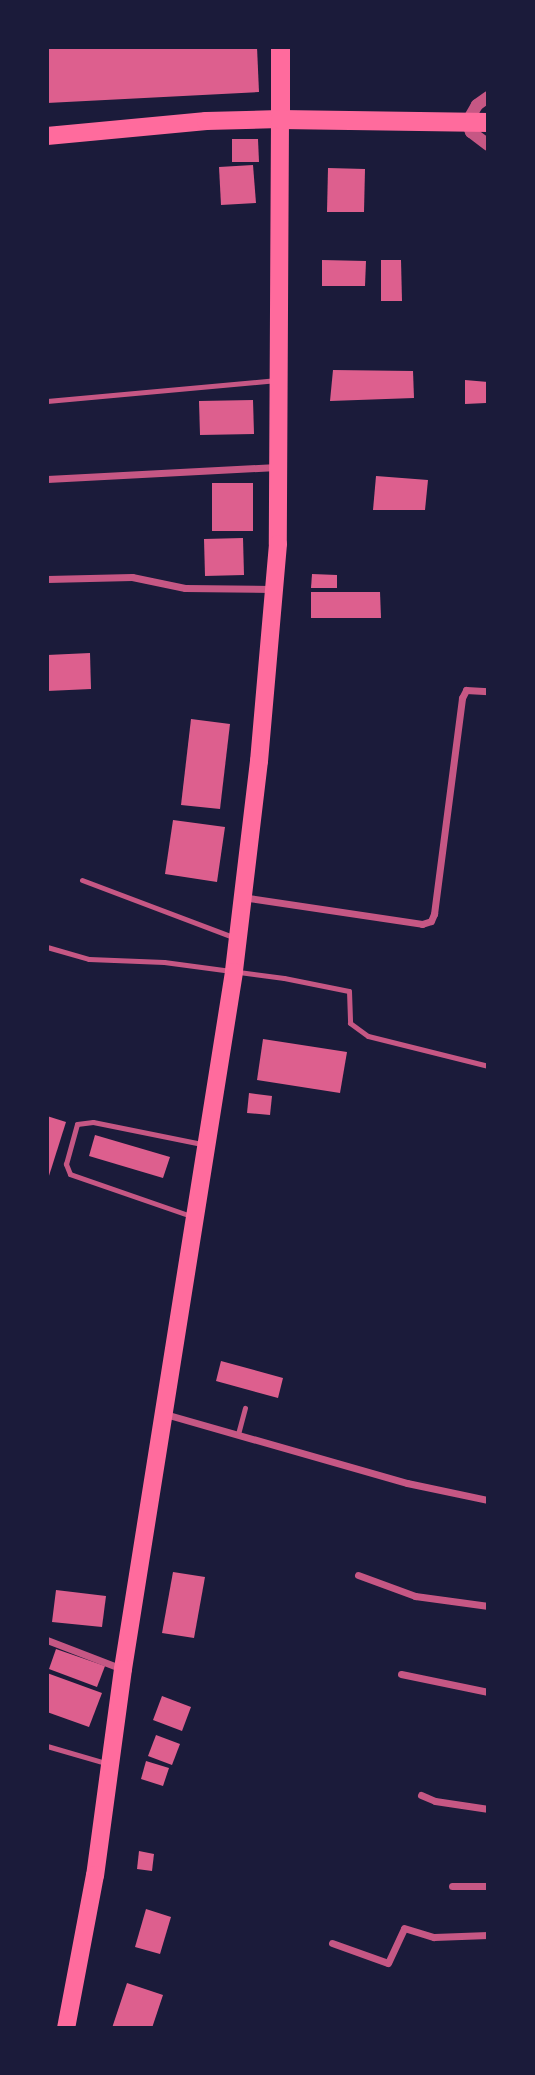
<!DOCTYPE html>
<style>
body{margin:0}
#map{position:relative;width:535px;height:2075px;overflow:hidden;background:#1b1b3a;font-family:Jost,sans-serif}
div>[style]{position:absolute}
.building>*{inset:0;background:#dd5f8e}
.service>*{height:5px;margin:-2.5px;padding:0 2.5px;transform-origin:2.5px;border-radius:2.5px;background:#c65784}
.minor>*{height:7px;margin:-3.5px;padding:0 3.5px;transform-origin:3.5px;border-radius:3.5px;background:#c65784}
.tertiary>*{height:12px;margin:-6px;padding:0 6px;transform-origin:6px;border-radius:6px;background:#c65784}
.primary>*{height:18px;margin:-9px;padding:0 9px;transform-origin:9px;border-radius:9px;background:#ff6b9d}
.trunk>*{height:19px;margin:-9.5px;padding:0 9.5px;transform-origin:9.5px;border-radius:9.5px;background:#ff6b9d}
span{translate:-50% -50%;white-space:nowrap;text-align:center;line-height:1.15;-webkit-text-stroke:7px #1b1b3a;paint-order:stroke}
.frame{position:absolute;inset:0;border:49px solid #1b1b3a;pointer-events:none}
</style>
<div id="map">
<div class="building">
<div style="clip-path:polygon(47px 47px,257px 47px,259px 92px,47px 103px)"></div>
<div style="clip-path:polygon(232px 139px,258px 139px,259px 162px,232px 162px)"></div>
<div style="clip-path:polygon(253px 165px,256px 203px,221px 205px,219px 167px)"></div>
<div style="clip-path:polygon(328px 168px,365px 169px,364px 212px,327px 212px)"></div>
<div style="clip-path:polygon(322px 260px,366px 261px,365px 286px,322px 286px)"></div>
<div style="clip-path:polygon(381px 260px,401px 260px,402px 301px,381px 301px)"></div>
<div style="clip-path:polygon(333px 370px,413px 371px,414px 398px,330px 401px)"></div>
<div style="clip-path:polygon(465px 380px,488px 382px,486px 403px,465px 404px)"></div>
<div style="clip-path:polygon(253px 400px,254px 434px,200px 435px,199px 401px)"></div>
<div style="clip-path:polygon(376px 476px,428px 480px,425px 510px,373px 510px)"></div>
<div style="clip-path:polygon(212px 483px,253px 483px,253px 531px,212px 531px)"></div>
<div style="clip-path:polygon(243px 538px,244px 575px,205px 576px,204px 539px)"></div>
<div style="clip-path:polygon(312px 574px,337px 575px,337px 588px,311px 588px)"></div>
<div style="clip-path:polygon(311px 592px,380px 592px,381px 618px,311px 618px)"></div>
<div style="clip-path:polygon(90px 653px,91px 689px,47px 691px,47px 655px)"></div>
<div style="clip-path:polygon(191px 719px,230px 724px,220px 809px,181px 805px)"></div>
<div style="clip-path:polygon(173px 820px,225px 827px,217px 882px,165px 874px)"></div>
<div style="clip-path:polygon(263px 1039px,347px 1052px,340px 1093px,257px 1080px)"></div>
<div style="clip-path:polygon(249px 1093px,272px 1096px,270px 1115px,247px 1113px)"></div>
<div style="clip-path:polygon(47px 1116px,66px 1122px,48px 1179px,47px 1178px)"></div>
<div style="clip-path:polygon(95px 1135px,170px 1157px,163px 1178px,89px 1156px)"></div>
<div style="clip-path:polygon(221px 1361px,283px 1378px,278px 1398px,216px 1381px)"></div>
<div style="clip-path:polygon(173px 1572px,205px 1577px,194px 1638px,162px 1633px)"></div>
<div style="clip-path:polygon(56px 1590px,106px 1596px,102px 1627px,52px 1622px)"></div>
<div style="clip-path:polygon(56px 1649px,105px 1666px,97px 1687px,49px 1669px)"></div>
<div style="clip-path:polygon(47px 1673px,102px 1693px,89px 1727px,47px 1712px)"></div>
<div style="clip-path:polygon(162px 1696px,191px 1707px,182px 1731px,153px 1720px)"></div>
<div style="clip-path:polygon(156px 1735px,180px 1744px,172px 1765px,148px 1756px)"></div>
<div style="clip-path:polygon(146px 1761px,169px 1768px,163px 1786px,141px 1779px)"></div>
<div style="clip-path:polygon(139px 1851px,154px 1854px,152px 1871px,137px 1869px)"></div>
<div style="clip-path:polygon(146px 1909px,171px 1917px,160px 1954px,135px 1947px)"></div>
<div style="clip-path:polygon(127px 1983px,163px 1995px,152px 2028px,112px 2028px)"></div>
</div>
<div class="service">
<div style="left:47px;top:401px;width:231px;rotate:-5.2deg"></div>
<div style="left:82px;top:880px;width:161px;rotate:20.7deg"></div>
<div style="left:47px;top:947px;width:44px;rotate:15.9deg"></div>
<div style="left:89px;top:959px;width:75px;rotate:2.3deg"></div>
<div style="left:164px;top:962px;width:121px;rotate:7.6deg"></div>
<div style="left:284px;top:978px;width:66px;rotate:11.3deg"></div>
<div style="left:349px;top:991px;width:32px;rotate:88deg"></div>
<div style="left:350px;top:1023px;width:22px;rotate:36deg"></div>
<div style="left:368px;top:1036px;width:124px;rotate:14deg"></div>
<div style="left:191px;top:1216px;width:128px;rotate:-160.9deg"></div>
<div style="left:70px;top:1174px;width:11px;rotate:-112deg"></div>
<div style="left:66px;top:1164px;width:41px;rotate:-74.6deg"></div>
<div style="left:77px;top:1124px;width:16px;rotate:-7deg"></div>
<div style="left:93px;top:1122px;width:111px;rotate:11.4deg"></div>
<div style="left:238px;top:1434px;width:27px;rotate:-75deg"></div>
<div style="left:47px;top:1746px;width:65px;rotate:16.2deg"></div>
</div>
<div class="minor">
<div style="left:47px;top:479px;width:230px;rotate:-3deg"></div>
<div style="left:47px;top:579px;width:85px;rotate:-1.3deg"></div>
<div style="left:132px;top:577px;width:54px;rotate:11.7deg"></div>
<div style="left:185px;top:588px;width:88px;rotate:0.7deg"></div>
<div style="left:242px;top:897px;width:182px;rotate:8.5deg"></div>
<div style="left:422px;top:924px;width:9px;rotate:-18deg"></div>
<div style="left:431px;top:921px;width:8px;rotate:-67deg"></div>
<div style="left:434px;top:914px;width:218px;rotate:-82.6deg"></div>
<div style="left:462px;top:698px;width:9px;rotate:-63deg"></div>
<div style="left:466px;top:690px;width:22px;rotate:3deg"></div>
<div style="left:165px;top:1414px;width:252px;rotate:15.9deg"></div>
<div style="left:407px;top:1483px;width:83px;rotate:11.9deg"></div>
<div style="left:358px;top:1575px;width:61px;rotate:20.2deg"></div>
<div style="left:415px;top:1596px;width:74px;rotate:7.8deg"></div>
<div style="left:47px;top:1640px;width:80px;rotate:21.1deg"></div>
<div style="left:401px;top:1674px;width:89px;rotate:11.7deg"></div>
<div style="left:421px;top:1795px;width:15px;rotate:23deg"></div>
<div style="left:435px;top:1801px;width:54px;rotate:8.6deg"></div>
<div style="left:452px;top:1886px;width:36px"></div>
<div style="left:332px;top:1943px;width:59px;rotate:19.7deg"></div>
<div style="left:388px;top:1963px;width:38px;rotate:-65deg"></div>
<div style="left:404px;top:1928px;width:31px;rotate:17deg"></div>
<div style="left:434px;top:1937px;width:54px;rotate:-2.1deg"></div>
</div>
<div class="tertiary">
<div style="left:488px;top:97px;width:14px;rotate:144deg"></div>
<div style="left:477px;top:105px;width:20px;rotate:120deg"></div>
<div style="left:467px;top:122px;width:11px;rotate:68deg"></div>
<div style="left:471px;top:132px;width:21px;rotate:37deg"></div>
</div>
<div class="primary">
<div style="left:47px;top:136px;width:160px;rotate:-5.4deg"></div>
<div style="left:206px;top:121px;width:74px;rotate:-1.5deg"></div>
<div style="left:280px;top:119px;width:425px;rotate:90.3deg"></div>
<div style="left:278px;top:544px;width:218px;rotate:95deg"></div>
<div style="left:259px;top:761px;width:212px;rotate:96.8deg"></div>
<div style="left:234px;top:972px;width:706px;rotate:99.05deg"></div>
<div style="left:123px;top:1669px;width:208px;rotate:97.7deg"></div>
<div style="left:95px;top:1875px;width:156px;rotate:100.7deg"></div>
</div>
<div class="trunk">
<div style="left:280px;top:47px;width:72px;rotate:90deg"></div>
<div style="left:280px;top:119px;width:208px;rotate:0.8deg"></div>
</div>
<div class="frame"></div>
</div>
